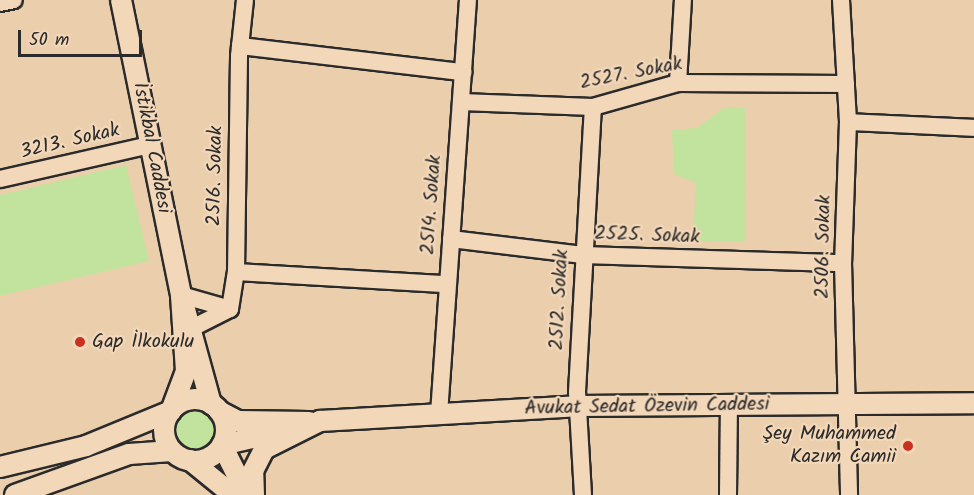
<!DOCTYPE html>
<meta charset="utf-8">
<style>
body{margin:0}
#map{position:relative;width:974px;height:495px;overflow:hidden;background:#ebcfad;font-family:Kalam,sans-serif}
div>[style]{position:absolute}
.green>*{inset:0;background:#c1e39d}
.round{border-radius:50%}
.roads{filter:drop-shadow(2px 0 #2b2b2b) drop-shadow(-2px 0 #2b2b2b) drop-shadow(0 2px #2b2b2b) drop-shadow(0 -2px #2b2b2b)}
.minor>*{height:16px;margin:-8px;padding:0 8px;transform-origin:8px;border-radius:8px;background:#f3d7b9}
.tertiary>*{height:20px;margin:-10px;padding:0 10px;transform-origin:10px;border-radius:10px;background:#f3d7b9}
.tertiary>.ring{margin:-10px;padding:0;box-sizing:content-box;background:none;border:20px solid #f3d7b9;border-radius:50%}
.dots>*{width:16px;height:16px;translate:-50% -50%;box-sizing:border-box;border:3px solid #f3d7b9;border-radius:50%}
span{translate:-50% -50%;white-space:nowrap;text-align:center;line-height:1.15;-webkit-text-stroke:4.5px #f3d7b9;paint-order:stroke}
.street-label{font-size:20px;color:#2b2b2b}
.poi-label{font-size:20px;color:#2b2b2b}
.left{translate:0 -50%;text-align:left}
.right{translate:-100% -50%;text-align:right}
.scale{position:absolute;left:18px;top:30px;width:124px;height:27px;box-sizing:border-box;border:3px solid #2b2b2b;border-top:0;padding-left:8px;font-size:18px;line-height:21px;white-space:nowrap;color:#2b2b2b;-webkit-text-stroke:4px #f3d7b9;paint-order:stroke}
</style>
<div id="map">
<div class="green">
<div style="clip-path:polygon(725px 107px,745px 108px,746px 241px,693px 242px,696px 183px,674px 174px,672px 130px,697px 128px)"></div>
<div style="clip-path:polygon(126px 165px,149px 261px,0 296px,0 195px)"></div>
<div class="round" style="left:174px;top:411px;width:44px;height:44px"></div>
</div>
<div class="roads">
<div class="minor">
<div style="left:841px;top:0;width:122px;rotate:86.7deg"></div>
<div style="left:848px;top:122px;width:141px;rotate:92deg"></div>
<div style="left:843px;top:263px;width:232px;rotate:88.5deg"></div>
<div style="left:0;top:3px;width:14px;rotate:-12deg"></div>
<div style="left:240px;top:46px;width:225px;rotate:6.7deg"></div>
<div style="left:678px;top:83px;width:83px;rotate:-86.6deg"></div>
<div style="left:461px;top:102px;width:132px;rotate:2.2deg"></div>
<div style="left:593px;top:107px;width:88px;rotate:-15.8deg"></div>
<div style="left:678px;top:83px;width:168px;rotate:0.3deg"></div>
<div style="left:848px;top:122px;width:126px;rotate:2.7deg"></div>
<div style="left:0;top:179px;width:154px;rotate:-12.8deg"></div>
<div style="left:451px;top:239px;width:133px;rotate:6.9deg"></div>
<div style="left:583px;top:255px;width:260px;rotate:1.8deg"></div>
<div style="left:236px;top:272px;width:211px;rotate:3.3deg"></div>
<div style="left:181px;top:295px;width:51px;rotate:15.9deg"></div>
<div style="left:192px;top:328px;width:42px;rotate:-26.6deg"></div>
<div style="left:230px;top:309px;width:37px;rotate:-81deg"></div>
<div style="left:236px;top:272px;width:216px;rotate:-89.2deg"></div>
<div style="left:239px;top:56px;width:56px;rotate:-83.9deg"></div>
<div style="left:439px;top:414px;width:415px;rotate:-86deg"></div>
<div style="left:583px;top:495px;width:103px;rotate:-93.3deg"></div>
<div style="left:577px;top:392px;width:285px;rotate:-86.8deg"></div>
<div style="left:728px;top:495px;width:91px;rotate:-89.4deg"></div>
</div>
<div class="tertiary">
<div style="left:121px;top:0;width:301px;rotate:78.5deg"></div>
<div class="ring" style="left:164px;top:399px;width:42px;height:42px"></div>
<div style="left:219px;top:411px;width:21px;rotate:28deg"></div>
<div style="left:238px;top:421px;width:71px;rotate:0.8deg"></div>
<div style="left:190px;top:460px;width:55px;rotate:39.1deg"></div>
<div style="left:0;top:467px;width:89px;rotate:-13.7deg"></div>
<div style="left:86px;top:446px;width:92px;rotate:-22.4deg"></div>
<div style="left:171px;top:411px;width:43px;rotate:-69.4deg"></div>
<div style="left:186px;top:371px;width:76px;rotate:-93.8deg"></div>
<div style="left:181px;top:295px;width:113px;rotate:74.6deg"></div>
<div style="left:15px;top:495px;width:121px;rotate:-19.8deg"></div>
<div style="left:129px;top:454px;width:43px;rotate:-4deg"></div>
<div style="left:247px;top:495px;width:56px;rotate:-116.6deg"></div>
<div style="left:222px;top:445px;width:62px;rotate:-13.1deg"></div>
<div style="left:254px;top:495px;width:24px;rotate:-92deg"></div>
<div style="left:253px;top:471px;width:25px;rotate:-63deg"></div>
<div style="left:264px;top:449px;width:63px;rotate:-26.6deg"></div>
<div style="left:320px;top:421px;width:257px;rotate:-3.3deg"></div>
<div style="left:577px;top:406px;width:397px;rotate:-0.4deg"></div>
</div>
</div>
<div class="dots">
<div style="left:80px;top:342px;background:#c8321e"></div>
<div style="left:908px;top:446px;background:#c8321e"></div>
</div>
<div class="street-label">
<span style="left:631px;top:74px;rotate:-11deg">2527. Sokak</span>
<span style="left:70px;top:142px;rotate:-13deg">3213. Sokak</span>
<span style="left:151px;top:148px;rotate:79deg">İstikbal Caddesi</span>
<span style="left:216px;top:176px;rotate:-89deg">2516. Sokak</span>
<span style="left:432px;top:205px;rotate:-86deg">2514. Sokak</span>
<span style="left:647px;top:236px;rotate:2deg">2525. Sokak</span>
<span style="left:824px;top:247px;rotate:-89deg">2506. Sokak</span>
<span style="left:560px;top:300px;rotate:-87deg">2512. Sokak</span>
<span style="left:647px;top:407px;rotate:-1deg">Avukat Sedat Özevin Caddesi</span>
</div>
<div class="poi-label">
<span class="left" style="left:92px;top:342px">Gap İlkokulu</span>
<span class="right" style="left:896px;top:446px">Şey Muhammed<br>Kazım Camii</span>
</div>
<div class="scale">50 m</div>
</div>
